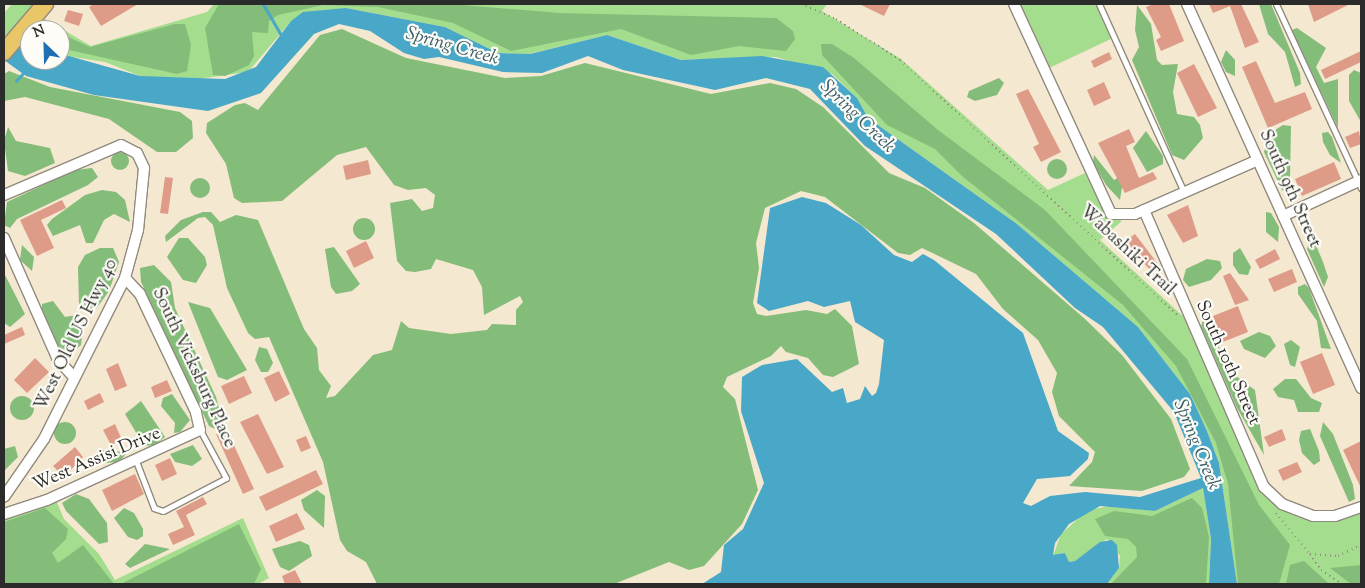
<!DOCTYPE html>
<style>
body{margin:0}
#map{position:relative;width:1365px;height:588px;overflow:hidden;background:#f4e8d0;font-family:"Sorts Mill Goudy",serif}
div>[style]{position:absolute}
.green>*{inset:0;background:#a5dd8e}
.forest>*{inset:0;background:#84bc79}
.round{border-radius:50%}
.water>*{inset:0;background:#49a7c7}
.stream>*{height:3px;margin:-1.5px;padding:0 1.5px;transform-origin:1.5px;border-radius:1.5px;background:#49a7c7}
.building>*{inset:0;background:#de9b88}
.path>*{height:2px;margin-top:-1px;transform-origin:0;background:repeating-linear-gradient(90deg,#908a7e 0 1px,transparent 0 5px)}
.roads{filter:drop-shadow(1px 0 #908a7e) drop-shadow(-1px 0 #908a7e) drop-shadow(0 1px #908a7e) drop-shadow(0 -1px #908a7e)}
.service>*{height:5px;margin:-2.5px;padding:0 2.5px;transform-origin:2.5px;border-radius:2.5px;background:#fff}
.minor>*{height:10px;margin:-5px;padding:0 5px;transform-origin:5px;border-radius:5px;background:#fff}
.primary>*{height:16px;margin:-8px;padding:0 8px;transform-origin:8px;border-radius:8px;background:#e9c769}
span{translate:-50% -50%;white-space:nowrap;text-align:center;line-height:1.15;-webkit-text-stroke:4.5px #fdfcf7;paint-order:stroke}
.street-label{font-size:18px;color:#2b2b2b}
.water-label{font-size:19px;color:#375d69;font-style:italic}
.frame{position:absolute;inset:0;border:5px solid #2b2b2b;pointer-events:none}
.north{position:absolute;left:20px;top:20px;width:50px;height:50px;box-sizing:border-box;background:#fdfcf7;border:1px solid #a9a8a5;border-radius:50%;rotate:336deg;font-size:14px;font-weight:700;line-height:20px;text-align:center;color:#2b2b2b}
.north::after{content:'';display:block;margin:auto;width:18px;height:22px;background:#1f6fb2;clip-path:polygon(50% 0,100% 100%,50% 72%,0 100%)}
</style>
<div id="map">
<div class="green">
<div style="clip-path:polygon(12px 4px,34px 4px,4px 38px,4px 13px)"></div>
<div style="clip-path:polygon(214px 4px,827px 4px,822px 11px,901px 59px,1048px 190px,1085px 173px,1105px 213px,1122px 221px,1100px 240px,1186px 319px,1265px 495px,1283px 509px,1306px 518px,1339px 520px,1361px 511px,1361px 584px,1237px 584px,1219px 463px,1207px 431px,1190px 394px,1138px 327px,1017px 224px,868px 118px,857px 98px,832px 74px,776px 57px,681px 60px,607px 35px,529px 54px,498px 53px,445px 27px,346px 8px,291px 21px,248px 72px,184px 81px,140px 76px,105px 62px,60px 55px,60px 30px,36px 30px,45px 19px,91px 46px,207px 12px)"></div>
<div style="clip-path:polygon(1019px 4px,1096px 4px,1113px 38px,1047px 69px)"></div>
<div style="clip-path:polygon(1203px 488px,1211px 539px,1209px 584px,1107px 584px,1119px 568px,1120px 556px,1107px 539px,1075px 561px,1069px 562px,1065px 553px,1053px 556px,1061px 534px,1088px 510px,1110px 506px,1155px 511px)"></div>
<div style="clip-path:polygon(56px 500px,64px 519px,99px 554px,115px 580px,243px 518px,269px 578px,258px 584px,4px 584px,4px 518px)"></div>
</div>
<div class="forest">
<div style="clip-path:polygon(219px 4px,449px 4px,559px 13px,776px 18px,793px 31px,795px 39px,786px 51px,739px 46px,691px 55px,621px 29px,511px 51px,453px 23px,378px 7px,323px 5px,278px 15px,269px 21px,268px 33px,252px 32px,254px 56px,249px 65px,225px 76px,213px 75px,205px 28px)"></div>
<div style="clip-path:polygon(1259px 4px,1271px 4px,1300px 73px,1301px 84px,1295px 87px,1285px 52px,1268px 34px)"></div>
<div style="clip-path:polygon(1137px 5px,1151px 24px,1157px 60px,1162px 65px,1178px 64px,1173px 92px,1177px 114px,1194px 117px,1200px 125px,1203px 138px,1184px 160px,1172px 155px,1132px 60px,1139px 47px,1135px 30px)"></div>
<div style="clip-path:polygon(175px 24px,185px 24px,191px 45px,187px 71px,177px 74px,60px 48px,60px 33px,90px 47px)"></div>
<div style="clip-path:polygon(1297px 28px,1326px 48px,1316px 67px,1324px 83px,1338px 79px,1338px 128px,1292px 30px)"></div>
<div style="clip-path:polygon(342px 29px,406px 58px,505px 78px,541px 76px,585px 63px,711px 94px,770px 83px,796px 89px,823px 107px,889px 173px,925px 188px,974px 223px,1085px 319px,1122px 355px,1171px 419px,1190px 469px,1184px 477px,1142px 491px,1069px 486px,1092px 462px,1095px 452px,1059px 416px,1052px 392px,1057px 373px,1038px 340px,1003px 309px,976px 274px,922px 248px,910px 255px,898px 253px,825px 197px,801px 191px,765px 208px,756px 243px,759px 268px,753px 303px,757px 314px,766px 316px,806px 310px,827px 314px,835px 309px,852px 326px,859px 364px,833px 377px,823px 375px,808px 358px,786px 352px,781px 346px,771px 356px,727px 377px,723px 387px,735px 399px,758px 490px,742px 524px,704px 566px,689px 570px,669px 562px,614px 584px,377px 584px,366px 562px,347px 551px,340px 540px,323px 462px,269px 337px,255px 339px,248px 333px,227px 288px,213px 225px,205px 217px,198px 218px,166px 242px,165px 236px,181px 220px,203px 212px,211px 212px,220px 222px,236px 215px,258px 220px,304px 329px,317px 348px,319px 370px,331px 386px,326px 398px,335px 396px,373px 355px,392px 350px,401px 321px,409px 328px,451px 334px,487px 330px,492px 324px,516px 325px,516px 310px,523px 302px,520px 296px,484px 315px,482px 287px,473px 270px,436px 259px,431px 269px,415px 272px,406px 271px,397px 261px,390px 203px,412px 199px,422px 211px,433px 208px,435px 195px,426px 188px,408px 190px,394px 185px,366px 147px,337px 155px,282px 201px,242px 203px,234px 198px,226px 164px,206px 133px,207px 123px,235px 105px,245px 103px,258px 110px,320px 35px)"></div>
<div style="clip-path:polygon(821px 44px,832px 44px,854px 58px,938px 130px,1045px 210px,1187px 359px,1259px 505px,1290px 545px,1279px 584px,1238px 584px,1228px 484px,1216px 443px,1176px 366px,1123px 305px,962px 176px,935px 149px,887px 125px,822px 55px)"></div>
<div style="clip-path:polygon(1226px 50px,1235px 60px,1235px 76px,1226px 72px,1221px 62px)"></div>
<div style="clip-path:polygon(1354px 70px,1361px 73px,1361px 122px,1349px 101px,1349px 75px)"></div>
<div style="clip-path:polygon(9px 71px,50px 87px,180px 112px,192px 121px,193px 138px,176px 152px,157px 152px,109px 119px,25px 97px,4px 101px,4px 74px)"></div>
<div style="clip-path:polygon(999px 78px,1004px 83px,997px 95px,975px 101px,967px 97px,969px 91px)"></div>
<div style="clip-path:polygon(1283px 125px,1291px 126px,1290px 179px,1297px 195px,1293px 196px,1282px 190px,1264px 152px,1269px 134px)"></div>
<div style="clip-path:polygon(8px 127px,16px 141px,50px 148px,55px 163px,25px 176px,8px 171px,4px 141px)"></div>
<div style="clip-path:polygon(1146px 131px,1163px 156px,1163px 164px,1147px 172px,1133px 148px)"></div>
<div style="clip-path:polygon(1328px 132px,1332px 137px,1341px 163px,1330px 155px,1323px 142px,1322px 133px)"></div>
<div class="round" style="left:111px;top:152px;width:18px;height:18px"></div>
<div style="clip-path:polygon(1094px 155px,1114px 180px,1124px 174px,1120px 200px,1106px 185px,1093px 162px)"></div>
<div class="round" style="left:1047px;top:159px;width:20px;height:20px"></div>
<div style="clip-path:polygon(92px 168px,98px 177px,88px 185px,17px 219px,10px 228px,4px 225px,7px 202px,75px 170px)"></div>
<div class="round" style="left:190px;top:178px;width:20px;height:20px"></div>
<div style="clip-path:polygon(102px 190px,116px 192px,125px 200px,130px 222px,114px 214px,104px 220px,93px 243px,86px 243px,80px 225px,53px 236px,47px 225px,52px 219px,85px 195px)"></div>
<div style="clip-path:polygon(1266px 212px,1271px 213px,1279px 227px,1278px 242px,1266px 232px)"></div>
<div class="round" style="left:353px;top:218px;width:22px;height:22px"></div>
<div style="clip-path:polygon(179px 238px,188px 238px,205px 257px,207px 265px,196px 283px,183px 280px,167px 257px)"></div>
<div style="clip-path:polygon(1309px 242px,1315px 243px,1323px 262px,1328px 277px,1324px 287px,1307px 249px)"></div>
<div style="clip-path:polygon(22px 245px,34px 257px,32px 271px,20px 260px)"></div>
<div style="clip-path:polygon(334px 247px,360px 284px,352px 291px,336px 294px,331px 287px,325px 249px)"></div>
<div style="clip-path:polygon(100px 248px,113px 248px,119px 262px,109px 291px,96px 309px,89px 310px,79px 305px,78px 267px,85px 255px)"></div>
<div style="clip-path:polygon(1240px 248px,1251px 267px,1248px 275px,1239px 274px,1233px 265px,1233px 253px)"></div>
<div style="clip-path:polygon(1207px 259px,1220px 261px,1222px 268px,1211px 280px,1189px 287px,1183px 280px,1186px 269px)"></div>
<div style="clip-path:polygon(154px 265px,171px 282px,175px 308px,216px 397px,224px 425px,217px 430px,209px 426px,141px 282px,140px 268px)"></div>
<div style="clip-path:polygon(4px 273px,25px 314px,10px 327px,4px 323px)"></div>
<div style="clip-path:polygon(1305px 284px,1309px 288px,1331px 349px,1321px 348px,1317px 321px,1298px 294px,1298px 287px)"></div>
<div style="clip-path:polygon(53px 301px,65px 317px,77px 315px,84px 319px,81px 345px,65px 359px,42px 312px,42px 304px)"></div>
<div style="clip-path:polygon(188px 302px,210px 308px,247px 370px,227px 380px,218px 377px)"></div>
<div style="clip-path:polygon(1204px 318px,1232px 373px,1255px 390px,1264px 455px,1237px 408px,1201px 326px)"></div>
<div style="clip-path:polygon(1259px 332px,1270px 336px,1276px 346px,1265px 358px,1244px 349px,1240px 341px)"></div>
<div style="clip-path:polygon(1291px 340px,1300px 347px,1295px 367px,1290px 365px,1284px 344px)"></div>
<div style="clip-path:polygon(259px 347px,267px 349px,273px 363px,268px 372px,261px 372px,255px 360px)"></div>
<div style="clip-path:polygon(1285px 379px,1296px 379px,1311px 398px,1322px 403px,1319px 412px,1298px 412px,1294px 400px,1278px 397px,1273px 389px)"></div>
<div style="clip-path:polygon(172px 394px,190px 420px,180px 432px,174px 433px,175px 423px,161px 406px,163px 398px)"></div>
<div class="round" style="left:10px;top:396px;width:24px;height:24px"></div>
<div style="clip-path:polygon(141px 401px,165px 437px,155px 445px,144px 446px,125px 414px)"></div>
<div style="clip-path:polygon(1323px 422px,1333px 434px,1353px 485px,1355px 499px,1349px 502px,1320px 436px)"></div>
<div class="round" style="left:54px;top:422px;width:22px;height:22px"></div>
<div style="clip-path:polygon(1310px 429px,1319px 451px,1320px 461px,1314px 465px,1302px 453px,1299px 440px,1301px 431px)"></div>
<div style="clip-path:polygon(193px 445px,202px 459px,192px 466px,175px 462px,170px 454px)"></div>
<div style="clip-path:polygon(15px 446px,18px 457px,4px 471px,4px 449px)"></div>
<div style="clip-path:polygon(101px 450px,123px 452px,126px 454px,119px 462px,103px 463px,99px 457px)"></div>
<div style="clip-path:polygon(317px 490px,325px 496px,324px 528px,304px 510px,301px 500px)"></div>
<div style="clip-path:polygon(76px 494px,89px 499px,107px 523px,108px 542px,99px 544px,66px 511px,62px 503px)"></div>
<div style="clip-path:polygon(1192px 498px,1202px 508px,1209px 537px,1206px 584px,1111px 584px,1137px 557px,1136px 547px,1128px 539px,1105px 536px,1095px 519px,1114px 511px,1152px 516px)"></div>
<div style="clip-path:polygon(45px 508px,68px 529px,66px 539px,52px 553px,58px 563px,83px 545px,114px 584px,4px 584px,4px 522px)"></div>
<div style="clip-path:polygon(124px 508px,134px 513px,143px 529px,143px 536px,137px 540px,128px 537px,114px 518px)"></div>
<div style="clip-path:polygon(239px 524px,261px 569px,254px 584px,121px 584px)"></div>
<div style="clip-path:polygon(300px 541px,309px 545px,312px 556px,289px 571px,280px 567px,272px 549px)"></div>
<div style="clip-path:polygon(145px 544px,170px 549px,130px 568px,125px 564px)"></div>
<div style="clip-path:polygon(1304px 561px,1327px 582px,1330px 584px,1286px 584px,1290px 565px)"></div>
<div style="clip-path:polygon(1361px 565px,1361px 584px,1351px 584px,1330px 568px)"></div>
</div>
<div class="water">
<div style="clip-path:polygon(346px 8px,445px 27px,498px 53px,530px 54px,607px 35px,681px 60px,762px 56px,823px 67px,857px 98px,868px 118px,1017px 224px,1138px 327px,1190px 394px,1207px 431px,1219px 463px,1237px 584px,1209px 584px,1211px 539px,1203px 488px,1155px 511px,1100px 506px,1069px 524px,1055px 543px,1053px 555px,1065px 553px,1069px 562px,1075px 561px,1100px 542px,1112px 540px,1117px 545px,1119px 568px,1107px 584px,702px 584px,721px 572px,724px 545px,743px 529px,764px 483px,741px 411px,742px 377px,762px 365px,797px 359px,832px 392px,843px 388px,847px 403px,860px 399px,865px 386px,872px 396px,876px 393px,879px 384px,884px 340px,855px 322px,850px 301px,824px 307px,808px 301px,769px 311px,757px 303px,770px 208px,802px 197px,826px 203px,861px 225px,894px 255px,912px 262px,923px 254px,934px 260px,1023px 333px,1058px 431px,1089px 453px,1088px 459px,1070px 476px,1037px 479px,1023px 503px,1031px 506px,1050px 496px,1085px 492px,1140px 497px,1201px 478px,1174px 412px,1103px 327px,1075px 308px,996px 234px,865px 146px,810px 89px,766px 78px,715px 90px,623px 70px,588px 56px,542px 73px,503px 72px,439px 57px,424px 59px,404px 53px,370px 31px,339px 24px,314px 34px,261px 93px,208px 111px,94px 95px,26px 76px,4px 60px,4px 40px,30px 52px,30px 60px,69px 56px,140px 76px,225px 79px,256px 67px,291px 21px,303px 12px)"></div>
</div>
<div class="stream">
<div style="left:263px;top:4px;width:39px;rotate:60deg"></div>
<div style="left:16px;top:81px;width:12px;rotate:-48deg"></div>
</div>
<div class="building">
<div style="clip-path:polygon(94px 4px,138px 4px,101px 26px,89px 7px)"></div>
<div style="clip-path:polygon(859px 4px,890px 4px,884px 16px)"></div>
<div style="clip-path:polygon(1154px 4px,1169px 4px,1184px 41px,1161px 51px,1156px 40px,1161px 37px,1146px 7px)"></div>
<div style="clip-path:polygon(1209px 4px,1241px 4px,1259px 42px,1245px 48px,1230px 6px,1213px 13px)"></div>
<div style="clip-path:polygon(1308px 4px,1350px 4px,1314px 22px)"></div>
<div style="clip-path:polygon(68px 10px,83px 14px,79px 26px,64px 21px)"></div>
<div style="clip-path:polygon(1361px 51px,1361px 62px,1325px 79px,1321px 70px)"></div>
<div style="clip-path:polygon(1109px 52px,1112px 59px,1094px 68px,1091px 61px)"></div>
<div style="clip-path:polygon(1256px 61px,1275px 103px,1305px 92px,1312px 109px,1268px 128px,1242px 67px)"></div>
<div style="clip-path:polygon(1194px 64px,1217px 108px,1198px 117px,1177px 73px)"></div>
<div style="clip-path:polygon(1104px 82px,1111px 98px,1094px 106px,1087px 90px)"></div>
<div style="clip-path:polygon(1028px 89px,1061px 152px,1041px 162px,1033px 147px,1039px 144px,1016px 94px)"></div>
<div style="clip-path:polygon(1129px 129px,1135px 142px,1126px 146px,1139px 178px,1153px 172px,1157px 179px,1125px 193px,1098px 143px)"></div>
<div style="clip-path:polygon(1359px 131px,1361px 144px,1350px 148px,1345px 137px)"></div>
<div style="clip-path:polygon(368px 160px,371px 174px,346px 180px,343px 166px)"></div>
<div style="clip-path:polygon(1334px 162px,1341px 179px,1302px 196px,1295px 179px)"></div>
<div style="clip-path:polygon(165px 177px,173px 178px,168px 214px,160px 213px)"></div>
<div style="clip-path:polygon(62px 200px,66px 208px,41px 220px,54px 248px,37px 256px,20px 220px)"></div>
<div style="clip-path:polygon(1188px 205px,1198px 236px,1183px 243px,1167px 215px)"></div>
<div style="clip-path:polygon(1135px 234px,1161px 268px,1153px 273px,1124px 242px)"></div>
<div style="clip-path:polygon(366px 241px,374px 258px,354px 268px,346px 251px)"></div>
<div style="clip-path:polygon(1275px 249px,1280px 259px,1260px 269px,1255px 260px)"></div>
<div style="clip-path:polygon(1292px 269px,1297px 282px,1274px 292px,1268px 279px)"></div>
<div style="clip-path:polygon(1230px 273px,1249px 300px,1235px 305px,1223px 276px)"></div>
<div style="clip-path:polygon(1238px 306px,1248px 332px,1223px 342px,1213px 316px)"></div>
<div style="clip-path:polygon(22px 327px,25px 335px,4px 344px,4px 335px)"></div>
<div style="clip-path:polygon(1322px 353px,1335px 385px,1313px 394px,1300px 362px)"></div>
<div style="clip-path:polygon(35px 358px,49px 372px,27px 393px,14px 380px)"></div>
<div style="clip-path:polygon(118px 363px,127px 386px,115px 391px,106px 369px)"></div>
<div style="clip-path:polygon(279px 371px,290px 394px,275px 402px,264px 378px)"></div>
<div style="clip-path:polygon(244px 376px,252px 393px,229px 404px,221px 386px)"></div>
<div style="clip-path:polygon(167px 380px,172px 391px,155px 398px,151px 387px)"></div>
<div style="clip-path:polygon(100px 393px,104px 402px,88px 410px,84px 401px)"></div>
<div style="clip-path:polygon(258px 414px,284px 467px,267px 474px,240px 422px)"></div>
<div style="clip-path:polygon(115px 424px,122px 440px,111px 445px,103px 430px)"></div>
<div style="clip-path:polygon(1282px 429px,1286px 440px,1269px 447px,1264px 437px)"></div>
<div style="clip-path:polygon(227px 430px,254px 489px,243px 494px,216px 434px)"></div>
<div style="clip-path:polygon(306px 436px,311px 448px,301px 452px,296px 440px)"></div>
<div style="clip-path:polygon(1361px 441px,1361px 488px,1343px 450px)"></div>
<div style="clip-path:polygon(75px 447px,83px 457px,64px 477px,53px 466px)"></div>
<div style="clip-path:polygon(170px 458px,177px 474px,162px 481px,155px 465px)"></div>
<div style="clip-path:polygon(1297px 462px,1302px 472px,1283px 481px,1278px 470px)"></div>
<div style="clip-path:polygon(316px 470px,323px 484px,266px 511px,259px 497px)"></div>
<div style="clip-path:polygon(135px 474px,144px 494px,112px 511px,102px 490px)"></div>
<div style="clip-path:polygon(203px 497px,207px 504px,186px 515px,195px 535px,173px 545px,168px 534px,184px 527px,176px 511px)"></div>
<div style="clip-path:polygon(297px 513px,305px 529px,276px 542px,269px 526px)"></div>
<div style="clip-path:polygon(295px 570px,302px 584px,285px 584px,282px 576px)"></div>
</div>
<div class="path">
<div style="left:801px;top:4px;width:38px;rotate:23deg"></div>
<div style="left:836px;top:19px;width:76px;rotate:32.6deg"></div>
<div style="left:900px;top:60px;width:379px;rotate:42.6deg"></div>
<div style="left:1276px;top:513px;width:53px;rotate:50.3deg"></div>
<div style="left:1310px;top:554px;width:28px;rotate:4deg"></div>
<div style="left:1338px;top:556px;width:25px;rotate:-26deg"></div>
<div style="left:1310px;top:554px;width:19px;rotate:55deg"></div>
<div style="left:1321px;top:570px;width:25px;rotate:34deg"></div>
</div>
<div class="roads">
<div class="service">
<div style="left:1099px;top:4px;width:206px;rotate:65.7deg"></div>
<div style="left:1276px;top:4px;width:203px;rotate:65.2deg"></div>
<div style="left:136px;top:461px;width:50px;rotate:69deg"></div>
<div style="left:154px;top:508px;width:9px;rotate:18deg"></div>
<div style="left:163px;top:511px;width:71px;rotate:-27.6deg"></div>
<div style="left:226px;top:478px;width:55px;rotate:-118.4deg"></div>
</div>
<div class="minor">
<div style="left:1014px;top:4px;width:231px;rotate:65.2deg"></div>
<div style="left:1111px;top:214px;width:24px"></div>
<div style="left:1135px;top:214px;width:134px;rotate:-23.7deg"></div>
<div style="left:1187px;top:4px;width:422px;rotate:65.6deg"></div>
<div style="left:4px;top:195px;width:127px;rotate:-23.1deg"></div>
<div style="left:121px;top:145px;width:18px;rotate:27deg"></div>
<div style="left:137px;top:153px;width:17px;rotate:65deg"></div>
<div style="left:144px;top:168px;width:62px;rotate:95.5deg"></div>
<div style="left:138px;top:230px;width:50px;rotate:105.2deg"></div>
<div style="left:125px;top:278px;width:180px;rotate:116.7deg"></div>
<div style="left:44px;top:439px;width:70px;rotate:124.6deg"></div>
<div style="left:1144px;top:210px;width:302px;rotate:66.6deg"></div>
<div style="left:1264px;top:487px;width:25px;rotate:43deg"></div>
<div style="left:1282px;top:504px;width:33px;rotate:21deg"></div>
<div style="left:1313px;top:516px;width:22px"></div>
<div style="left:1335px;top:516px;width:28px;rotate:-19deg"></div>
<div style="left:1283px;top:216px;width:86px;rotate:-24.8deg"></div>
<div style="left:4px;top:238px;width:133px;rotate:66.1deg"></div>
<div style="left:58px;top:360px;width:23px;rotate:47deg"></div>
<div style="left:4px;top:514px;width:45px;rotate:-18deg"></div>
<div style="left:47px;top:500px;width:168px;rotate:-24.6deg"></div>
<div style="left:200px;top:430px;width:18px;rotate:-103deg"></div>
<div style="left:196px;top:412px;width:131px;rotate:-115.4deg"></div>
<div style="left:140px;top:294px;width:22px;rotate:-133deg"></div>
</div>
<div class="primary">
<div style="left:4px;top:52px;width:63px;rotate:-49.5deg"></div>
</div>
</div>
<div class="street-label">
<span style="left:1289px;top:189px;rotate:66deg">South 9th Street</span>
<span style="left:1127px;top:251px;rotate:43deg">Wabashiki Trail</span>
<span style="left:77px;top:335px;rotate:-64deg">West Old US Hwy 40</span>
<span style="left:1227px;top:363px;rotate:66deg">South 10th Street</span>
<span style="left:193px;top:368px;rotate:65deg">South Vicksburg Place</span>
<span style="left:97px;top:460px;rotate:-23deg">West Assisi Drive</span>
</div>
<div class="water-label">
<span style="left:452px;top:47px;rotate:16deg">Spring Creek</span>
<span style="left:857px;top:117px;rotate:44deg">Spring Creek</span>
<span style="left:1196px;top:445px;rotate:68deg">Spring Creek</span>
</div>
<div class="frame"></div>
<div class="north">N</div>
</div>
